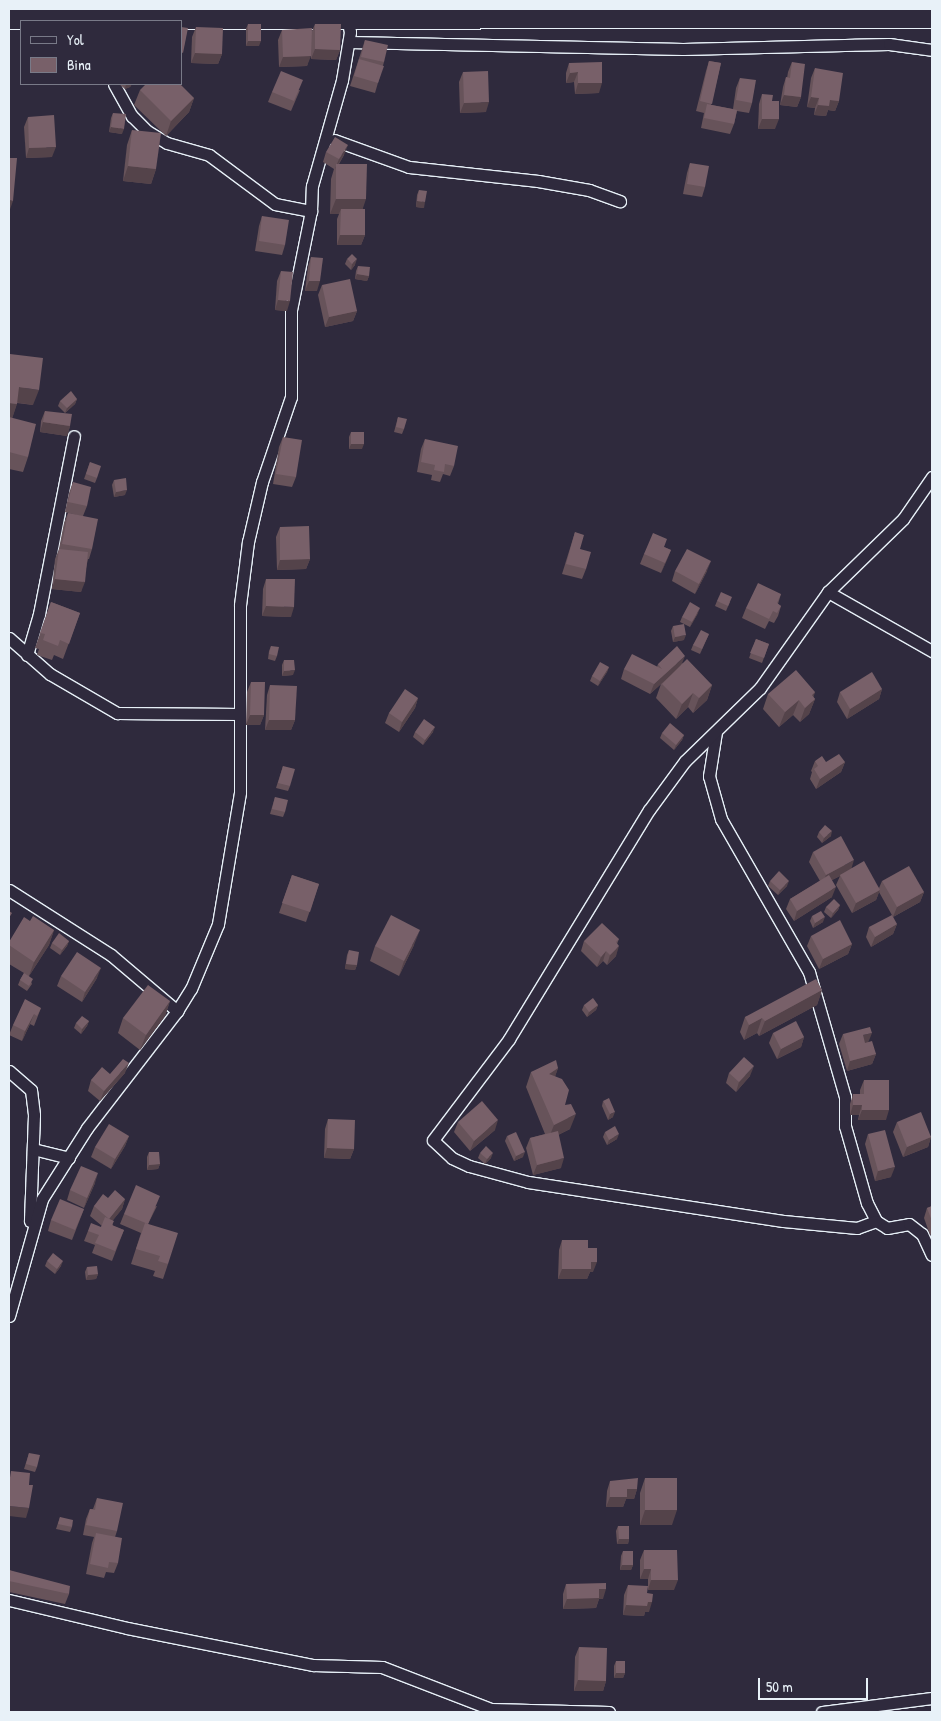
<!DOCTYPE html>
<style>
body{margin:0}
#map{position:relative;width:941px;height:1721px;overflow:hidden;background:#2f2a3d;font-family:"Patrick Hand",sans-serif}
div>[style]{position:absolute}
.roads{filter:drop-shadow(1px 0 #e8f1f8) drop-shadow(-1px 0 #e8f1f8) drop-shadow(0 1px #e8f1f8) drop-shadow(0 -1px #e8f1f8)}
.street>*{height:11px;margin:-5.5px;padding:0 5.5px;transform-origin:5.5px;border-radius:5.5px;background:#2f2a3d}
.highway>*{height:21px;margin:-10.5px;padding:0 10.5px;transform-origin:10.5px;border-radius:10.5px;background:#2f2a3d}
.wall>*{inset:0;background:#67535a}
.shaded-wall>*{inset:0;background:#54434a}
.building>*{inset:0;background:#786069}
span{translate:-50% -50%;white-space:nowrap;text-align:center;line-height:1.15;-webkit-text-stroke:4px #2f2a3d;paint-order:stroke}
.frame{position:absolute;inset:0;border:10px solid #e8f1f8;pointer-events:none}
.legend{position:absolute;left:20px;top:20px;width:162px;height:65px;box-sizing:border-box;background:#2f2a3d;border:1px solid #797a88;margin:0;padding:6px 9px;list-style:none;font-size:15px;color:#e8f1f8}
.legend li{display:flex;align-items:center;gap:10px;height:25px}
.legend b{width:25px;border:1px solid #797a88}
.scale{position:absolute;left:758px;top:1678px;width:110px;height:22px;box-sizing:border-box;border:2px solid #e8f1f8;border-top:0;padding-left:6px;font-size:15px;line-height:18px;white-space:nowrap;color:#e8f1f8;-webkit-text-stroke:4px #2f2a3d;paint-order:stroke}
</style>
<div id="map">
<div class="roads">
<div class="street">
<div style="left:349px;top:42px;width:334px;rotate:1.2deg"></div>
<div style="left:683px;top:49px;width:206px;rotate:-1.4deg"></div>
<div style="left:889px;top:44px;width:43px;rotate:7.9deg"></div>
<div style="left:114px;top:84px;width:37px;rotate:61deg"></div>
<div style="left:132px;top:116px;width:21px;rotate:45deg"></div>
<div style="left:147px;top:131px;width:23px;rotate:31deg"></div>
<div style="left:167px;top:143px;width:44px;rotate:15.9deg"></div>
<div style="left:209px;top:155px;width:82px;rotate:36.6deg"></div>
<div style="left:275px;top:204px;width:37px;rotate:11deg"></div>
<div style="left:334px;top:140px;width:80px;rotate:19.8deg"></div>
<div style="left:409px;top:167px;width:130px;rotate:6.2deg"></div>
<div style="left:538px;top:181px;width:52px;rotate:10deg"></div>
<div style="left:589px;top:190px;width:33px;rotate:20deg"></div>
<div style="left:828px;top:592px;width:120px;rotate:29.6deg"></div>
<div style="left:9px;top:638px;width:55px;rotate:41.3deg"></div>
<div style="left:50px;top:674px;width:78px;rotate:30.2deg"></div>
<div style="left:117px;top:713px;width:123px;rotate:0.5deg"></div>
<div style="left:27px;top:655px;width:43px;rotate:-73.7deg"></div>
<div style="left:39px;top:614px;width:181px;rotate:-78.9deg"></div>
<div style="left:716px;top:732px;width:45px;rotate:99deg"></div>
<div style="left:709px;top:776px;width:45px;rotate:74.4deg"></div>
<div style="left:721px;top:819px;width:177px;rotate:60.1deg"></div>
<div style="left:809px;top:972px;width:130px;rotate:73.9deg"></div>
<div style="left:845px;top:1097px;width:29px;rotate:90deg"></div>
<div style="left:845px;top:1126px;width:80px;rotate:74.1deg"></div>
<div style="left:867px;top:1203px;width:20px;rotate:63deg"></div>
<div style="left:876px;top:1221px;width:13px;rotate:32deg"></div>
<div style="left:887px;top:1228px;width:22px;rotate:-10deg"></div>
<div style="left:909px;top:1224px;width:16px;rotate:38deg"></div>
<div style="left:922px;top:1234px;width:23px;rotate:65deg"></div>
<div style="left:9px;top:890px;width:121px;rotate:32.5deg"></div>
<div style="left:111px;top:955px;width:87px;rotate:40.3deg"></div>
<div style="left:177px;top:1011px;width:26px;rotate:-58deg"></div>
<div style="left:191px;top:989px;width:70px;rotate:-67.4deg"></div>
<div style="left:218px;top:924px;width:134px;rotate:-80.5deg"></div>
<div style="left:240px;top:792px;width:187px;rotate:-90deg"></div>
<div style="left:240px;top:605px;width:64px;rotate:-82.8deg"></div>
<div style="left:248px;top:542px;width:62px;rotate:-76.9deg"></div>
<div style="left:262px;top:482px;width:90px;rotate:-71.2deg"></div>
<div style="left:291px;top:397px;width:87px;rotate:-90deg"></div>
<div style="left:291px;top:310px;width:101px;rotate:-78.6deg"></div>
<div style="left:311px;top:211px;width:25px;rotate:-88deg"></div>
<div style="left:312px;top:186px;width:110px;rotate:-74.2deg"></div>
<div style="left:342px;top:80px;width:49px;rotate:-80.5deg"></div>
<div style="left:350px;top:32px;width:14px;rotate:-102deg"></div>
<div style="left:9px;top:1071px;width:29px;rotate:41deg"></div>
<div style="left:31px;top:1090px;width:25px;rotate:83deg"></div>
<div style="left:34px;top:1115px;width:106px;rotate:92.2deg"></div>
<div style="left:33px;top:1149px;width:37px;rotate:14deg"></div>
<div style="left:876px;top:1221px;width:20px;rotate:160deg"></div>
<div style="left:857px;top:1228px;width:74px;rotate:-174.6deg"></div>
<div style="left:783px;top:1221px;width:258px;rotate:-171.3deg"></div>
<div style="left:528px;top:1182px;width:61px;rotate:-164.8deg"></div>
<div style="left:469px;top:1166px;width:19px;rotate:-155deg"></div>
<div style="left:452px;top:1158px;width:26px;rotate:-137deg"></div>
<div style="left:433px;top:1140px;width:126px;rotate:-53deg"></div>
<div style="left:509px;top:1039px;width:268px;rotate:-58.6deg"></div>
<div style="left:649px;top:810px;width:61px;rotate:-53.7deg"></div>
<div style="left:685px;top:761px;width:105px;rotate:-44.2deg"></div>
<div style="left:760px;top:688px;width:118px;rotate:-54.7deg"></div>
<div style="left:828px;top:592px;width:105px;rotate:-44.2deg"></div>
<div style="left:903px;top:519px;width:51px;rotate:-55.4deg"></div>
<div style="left:9px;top:1316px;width:122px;rotate:-74.2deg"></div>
<div style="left:42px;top:1199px;width:84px;rotate:-57.6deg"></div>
<div style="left:87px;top:1128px;width:148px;rotate:-52.4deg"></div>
<div style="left:9px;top:1600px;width:121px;rotate:13.3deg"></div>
<div style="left:127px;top:1628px;width:190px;rotate:11.3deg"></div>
<div style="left:313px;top:1665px;width:69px;rotate:1.7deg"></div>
<div style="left:382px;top:1667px;width:117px;rotate:21.1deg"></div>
<div style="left:491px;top:1709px;width:118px;rotate:1.5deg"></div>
<div style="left:822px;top:1712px;width:111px;rotate:-7.3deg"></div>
</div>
<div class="highway">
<div style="left:9px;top:18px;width:923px;rotate:-0.06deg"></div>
</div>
</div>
<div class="wall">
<div style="clip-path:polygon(248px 24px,259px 46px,246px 46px,246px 29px)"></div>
<div style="clip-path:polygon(315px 24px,340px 50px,336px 60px,311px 59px,311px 52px,307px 66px,279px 67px,278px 40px,282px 30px,312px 31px)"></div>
<div style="clip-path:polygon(196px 27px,222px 54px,218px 64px,191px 63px,192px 37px)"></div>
<div style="clip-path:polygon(365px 40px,384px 62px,375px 93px,350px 86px)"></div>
<div style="clip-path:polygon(709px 61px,721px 63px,711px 105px,733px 109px,736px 88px,740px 78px,752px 103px,749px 113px,737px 111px,734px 124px,730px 134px,701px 128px,704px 113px,696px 111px,706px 71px)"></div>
<div style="clip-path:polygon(792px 62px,801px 97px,797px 107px,780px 105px,783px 87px,786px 77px,787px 78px,788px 72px)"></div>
<div style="clip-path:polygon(569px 63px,599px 93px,575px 94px,574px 82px,566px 83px,566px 73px)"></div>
<div style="clip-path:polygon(815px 68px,839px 101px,835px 111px,828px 110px,826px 116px,814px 115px,815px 108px,807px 107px,811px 78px)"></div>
<div style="clip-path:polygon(463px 72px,486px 112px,460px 113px,459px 82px)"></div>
<div style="clip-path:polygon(119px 84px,132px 84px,130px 87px,125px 89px)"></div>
<div style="clip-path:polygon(140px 90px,194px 98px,189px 112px,166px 136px,134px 105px)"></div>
<div style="clip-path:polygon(300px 90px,291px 111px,268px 102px,272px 92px)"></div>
<div style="clip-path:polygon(762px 94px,772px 101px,775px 129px,758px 129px,759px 104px)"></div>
<div style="clip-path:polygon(113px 113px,122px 134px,109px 132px,111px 118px)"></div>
<div style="clip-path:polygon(28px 117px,52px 157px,26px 158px,24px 127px)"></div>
<div style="clip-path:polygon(132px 130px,156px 169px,151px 184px,123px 181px,127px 145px)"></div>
<div style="clip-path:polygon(326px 152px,344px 155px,339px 164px,363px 209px,365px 235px,361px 245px,337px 245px,337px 219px,339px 214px,330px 214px,331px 179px,334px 169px,323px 162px)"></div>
<div style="clip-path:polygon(690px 163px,705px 187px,702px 197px,683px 194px,687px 173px)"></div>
<div style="clip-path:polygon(419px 190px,424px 208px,416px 207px,417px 195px)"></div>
<div style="clip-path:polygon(262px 216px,285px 245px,282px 255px,255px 251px,259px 226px)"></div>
<div style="clip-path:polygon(311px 257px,317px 291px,305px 291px,308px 267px)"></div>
<div style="clip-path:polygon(347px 259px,355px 265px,351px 270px,345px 264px)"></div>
<div style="clip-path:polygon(358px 266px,369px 276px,367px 281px,355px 279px,356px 271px)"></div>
<div style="clip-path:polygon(281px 271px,287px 311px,275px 310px,277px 281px)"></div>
<div style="clip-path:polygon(322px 285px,357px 311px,353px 321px,325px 327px,318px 295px)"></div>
<div style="clip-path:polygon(10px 354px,33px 405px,17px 403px,12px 418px,28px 457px,23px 472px,9px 469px,9px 358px)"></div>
<div style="clip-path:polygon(77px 399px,75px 404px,65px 413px,58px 406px,60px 401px)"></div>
<div style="clip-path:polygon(45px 411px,70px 426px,67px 436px,40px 432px,41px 421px)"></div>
<div style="clip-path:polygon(398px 417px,404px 429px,402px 434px,394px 432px)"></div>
<div style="clip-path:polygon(351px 432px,362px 449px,349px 449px,349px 437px)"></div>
<div style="clip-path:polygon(283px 437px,296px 477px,292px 487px,273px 484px,279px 447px)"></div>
<div style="clip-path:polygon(425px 439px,454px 466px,450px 476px,443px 474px,440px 482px,431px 480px,432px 475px,417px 472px,421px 449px)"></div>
<div style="clip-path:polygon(90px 462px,97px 478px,95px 483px,84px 479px)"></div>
<div style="clip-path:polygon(114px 480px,125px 495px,114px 497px,112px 485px)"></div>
<div style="clip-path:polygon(73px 482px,87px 506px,83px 516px,92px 549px,89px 559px,88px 559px,81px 592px,52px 589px,55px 559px,59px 549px,64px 523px,68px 513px,80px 516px,65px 512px,69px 493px)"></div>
<div style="clip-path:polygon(280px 527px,310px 559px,306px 569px,277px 570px,276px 537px)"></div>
<div style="clip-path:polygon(575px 532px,586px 569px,582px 579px,562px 574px)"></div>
<div style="clip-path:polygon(664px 547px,671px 550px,661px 573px,640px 564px,644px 554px)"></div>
<div style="clip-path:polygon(675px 571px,707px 571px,695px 594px,672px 581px)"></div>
<div style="clip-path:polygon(266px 579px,291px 617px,262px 616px,263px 589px)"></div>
<div style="clip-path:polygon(781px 594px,778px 604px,781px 606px,778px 616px,774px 623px,769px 621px,765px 629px,742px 618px,746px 608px)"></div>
<div style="clip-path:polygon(717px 601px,730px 602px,726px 611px,715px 606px)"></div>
<div style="clip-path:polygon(51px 602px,80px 613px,63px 659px,54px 655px,52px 660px,37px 655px,39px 649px,35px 648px)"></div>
<div style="clip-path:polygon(698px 613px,690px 627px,680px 622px,682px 617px)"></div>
<div style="clip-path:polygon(673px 626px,684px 640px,673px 642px,671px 631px)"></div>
<div style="clip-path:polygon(709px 634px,700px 654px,691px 650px,693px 645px)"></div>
<div style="clip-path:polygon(756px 639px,769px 644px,762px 663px,749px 658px)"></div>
<div style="clip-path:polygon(271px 646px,277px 656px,275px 661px,268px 659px,269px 651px)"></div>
<div style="clip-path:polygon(284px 660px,293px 675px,282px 676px,282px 665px)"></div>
<div style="clip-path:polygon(682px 663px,712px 685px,707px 700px,693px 713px,688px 707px,676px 719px,656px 698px,661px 684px,650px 694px,621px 679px,624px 669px,657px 667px,658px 664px)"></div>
<div style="clip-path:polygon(609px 667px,607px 672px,598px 686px,590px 681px,592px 676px)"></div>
<div style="clip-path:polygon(251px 682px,264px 715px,260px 725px,246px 725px,247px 692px)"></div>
<div style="clip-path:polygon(270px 685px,295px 720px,291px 730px,265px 730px,267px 695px)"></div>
<div style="clip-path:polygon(882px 689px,879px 699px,847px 719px,837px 702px,840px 692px)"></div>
<div style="clip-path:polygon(815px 692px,813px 697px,815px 699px,809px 714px,800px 722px,793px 715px,779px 727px,763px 709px,768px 694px)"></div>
<div style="clip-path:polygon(418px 698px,415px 708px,399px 732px,385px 723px,389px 713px)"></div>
<div style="clip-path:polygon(415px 732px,433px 732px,423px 745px,413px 737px)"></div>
<div style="clip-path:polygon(662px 733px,684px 735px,682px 740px,674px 750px,660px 738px)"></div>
<div style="clip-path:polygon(815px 761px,826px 762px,845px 762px,841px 772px,816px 789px,810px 779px,812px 772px,811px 771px)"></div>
<div style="clip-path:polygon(283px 766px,290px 786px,288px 791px,276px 788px)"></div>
<div style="clip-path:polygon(275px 797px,285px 812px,283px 817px,270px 814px)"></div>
<div style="clip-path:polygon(819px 832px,831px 836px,822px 843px,817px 837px)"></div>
<div style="clip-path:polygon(813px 852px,851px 868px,879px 888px,882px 881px,924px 892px,920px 902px,893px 917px,879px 892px,876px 900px,852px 913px,836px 885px,840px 876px,832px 880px,832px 897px,794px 921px,786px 909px,790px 899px,820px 881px,809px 862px)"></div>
<div style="clip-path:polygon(292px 875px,319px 884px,306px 922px,279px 913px)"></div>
<div style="clip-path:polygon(770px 881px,787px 886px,778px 895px,768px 886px)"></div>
<div style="clip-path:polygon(840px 905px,838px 910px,831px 918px,824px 912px,826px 907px)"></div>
<div style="clip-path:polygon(812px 916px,823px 922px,813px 928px,810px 921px)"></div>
<div style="clip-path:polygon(30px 921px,54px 930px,49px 945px,29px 976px,32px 984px,27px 991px,18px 985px,20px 980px,24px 973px,9px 964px,9px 942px)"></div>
<div style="clip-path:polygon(897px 924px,893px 934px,871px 947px,866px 937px,869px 927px)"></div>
<div style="clip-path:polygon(811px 936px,852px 944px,848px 954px,819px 969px,807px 946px)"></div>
<div style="clip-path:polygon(619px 939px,617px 944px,616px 956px,607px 965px,603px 961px,597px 967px,581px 951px,584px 941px)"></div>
<div style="clip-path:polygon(69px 941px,67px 946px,60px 955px,50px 948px,52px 943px)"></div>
<div style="clip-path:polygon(414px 945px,399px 976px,370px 961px,375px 946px)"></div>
<div style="clip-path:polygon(349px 950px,357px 965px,355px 970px,345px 969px,347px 955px)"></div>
<div style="clip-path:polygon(61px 976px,97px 978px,82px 1002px,57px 986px)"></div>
<div style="clip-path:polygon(822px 990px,817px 1005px,759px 1036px,757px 1033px,744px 1040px,740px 1032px,745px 1017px)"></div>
<div style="clip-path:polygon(170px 1001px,165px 1016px,140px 1050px,118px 1033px,123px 1018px)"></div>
<div style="clip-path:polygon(584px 1005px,598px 1005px,596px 1010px,587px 1017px,582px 1010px)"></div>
<div style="clip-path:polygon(41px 1008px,34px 1026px,30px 1024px,22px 1041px,9px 1035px,13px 1025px)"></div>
<div style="clip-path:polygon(89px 1021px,87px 1026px,81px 1034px,74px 1028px,76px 1023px)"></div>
<div style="clip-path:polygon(773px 1033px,804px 1037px,801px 1047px,777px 1059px,769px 1043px)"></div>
<div style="clip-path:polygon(843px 1034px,868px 1042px,876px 1054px,872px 1064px,847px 1071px,839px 1044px)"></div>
<div style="clip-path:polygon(558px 1068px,555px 1076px,565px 1105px,570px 1129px,558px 1135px,561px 1168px,533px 1175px,526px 1148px,530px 1138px,545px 1134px,526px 1087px,531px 1072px)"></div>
<div style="clip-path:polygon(125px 1073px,100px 1101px,88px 1091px,91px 1080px,110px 1074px)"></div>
<div style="clip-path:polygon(729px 1073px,750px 1076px,736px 1092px,726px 1083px)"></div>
<div style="clip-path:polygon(864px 1080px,886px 1120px,858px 1120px,859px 1115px,850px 1115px,850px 1104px,853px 1094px,860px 1094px,860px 1090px)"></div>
<div style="clip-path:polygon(603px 1101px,613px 1117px,608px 1120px,602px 1106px)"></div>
<div style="clip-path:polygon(328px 1119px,354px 1149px,350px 1159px,324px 1158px,325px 1129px)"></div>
<div style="clip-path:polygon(458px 1122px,495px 1130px,470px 1151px,454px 1132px)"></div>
<div style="clip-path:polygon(897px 1122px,931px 1137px,928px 1147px,903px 1157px,893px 1132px)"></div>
<div style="clip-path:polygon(605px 1132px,617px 1139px,607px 1145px,603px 1137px)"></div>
<div style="clip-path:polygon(868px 1134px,891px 1177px,875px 1181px,865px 1144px)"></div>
<div style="clip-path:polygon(129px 1136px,125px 1146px,111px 1169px,91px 1157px,95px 1147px)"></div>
<div style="clip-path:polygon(507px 1136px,523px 1157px,514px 1161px,505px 1141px)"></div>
<div style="clip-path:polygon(149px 1152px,160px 1164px,158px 1169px,147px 1170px,147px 1157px)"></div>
<div style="clip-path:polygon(480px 1153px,491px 1158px,485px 1164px,478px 1158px)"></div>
<div style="clip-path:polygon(95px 1183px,84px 1208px,67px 1200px,70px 1190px)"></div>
<div style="clip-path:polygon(108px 1198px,125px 1199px,122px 1209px,112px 1221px,113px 1226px,124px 1230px,112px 1261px,92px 1253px,95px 1245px,84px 1241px,88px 1231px,101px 1227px,102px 1226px,90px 1216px,94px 1206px)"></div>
<div style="clip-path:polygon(157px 1206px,148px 1224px,168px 1264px,163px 1279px,153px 1276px,155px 1271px,131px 1264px,141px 1233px,120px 1224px,124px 1214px)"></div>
<div style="clip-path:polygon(932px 1206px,932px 1234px,930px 1235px,924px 1218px,927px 1208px)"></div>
<div style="clip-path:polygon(84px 1209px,72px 1240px,48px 1231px,51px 1220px)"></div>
<div style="clip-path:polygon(562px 1240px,588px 1248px,593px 1272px,590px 1272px,587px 1279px,558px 1279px,559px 1250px)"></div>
<div style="clip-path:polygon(47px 1261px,61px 1266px,55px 1274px,45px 1266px)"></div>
<div style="clip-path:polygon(87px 1267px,98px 1274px,96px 1279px,86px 1280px,85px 1272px)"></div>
<div style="clip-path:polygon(29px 1453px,37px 1467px,35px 1472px,24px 1469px)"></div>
<div style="clip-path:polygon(645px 1478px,672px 1525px,640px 1525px,640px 1493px)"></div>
<div style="clip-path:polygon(610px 1481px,637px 1489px,634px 1499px,626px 1499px,623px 1507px,606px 1507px,607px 1491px)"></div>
<div style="clip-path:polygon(97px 1498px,117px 1531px,115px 1537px,118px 1563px,114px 1573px,106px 1572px,104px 1578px,86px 1574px,92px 1543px,94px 1537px,83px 1535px,86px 1519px,90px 1509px,93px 1509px)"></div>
<div style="clip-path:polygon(60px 1517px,72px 1527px,70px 1532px,56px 1529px)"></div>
<div style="clip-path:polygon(618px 1526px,629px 1539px,628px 1544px,617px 1544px,616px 1531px)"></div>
<div style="clip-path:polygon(644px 1550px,674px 1590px,648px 1590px,648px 1579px,640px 1579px,640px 1560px)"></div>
<div style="clip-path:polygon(623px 1551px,633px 1565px,631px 1570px,620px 1570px,621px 1556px)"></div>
<div style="clip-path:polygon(9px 1570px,69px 1594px,65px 1604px,9px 1592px)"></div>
<div style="clip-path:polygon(566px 1584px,603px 1599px,599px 1599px,596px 1608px,563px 1609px,563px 1594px)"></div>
<div style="clip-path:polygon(628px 1585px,647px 1593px,649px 1612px,645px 1612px,644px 1616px,623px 1615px,624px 1595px)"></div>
<div style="clip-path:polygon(579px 1647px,606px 1681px,603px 1691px,574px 1691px,575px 1657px)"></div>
<div style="clip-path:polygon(616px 1661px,625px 1673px,623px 1678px,614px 1678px,614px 1666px)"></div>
</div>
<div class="shaded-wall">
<div style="clip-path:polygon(248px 41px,261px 41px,259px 46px,246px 46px)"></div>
<div style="clip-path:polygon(315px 49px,340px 50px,336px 60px,311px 59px)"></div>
<div style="clip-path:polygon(195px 53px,222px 54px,218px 64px,191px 63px)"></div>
<div style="clip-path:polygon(311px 56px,307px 66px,279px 67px,283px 57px)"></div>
<div style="clip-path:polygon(578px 72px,574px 82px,566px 83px,570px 73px)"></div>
<div style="clip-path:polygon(578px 83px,602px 83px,599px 93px,575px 94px)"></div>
<div style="clip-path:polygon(126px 84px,132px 84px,130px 87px,125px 89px)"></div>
<div style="clip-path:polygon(784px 95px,801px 97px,797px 107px,780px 105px)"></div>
<div style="clip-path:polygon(811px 97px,819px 98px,815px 108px,807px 107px)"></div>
<div style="clip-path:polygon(194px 98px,189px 112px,166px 136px,171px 121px)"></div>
<div style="clip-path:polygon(830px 100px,839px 101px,835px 111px,828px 110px,826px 116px,814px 115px,818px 105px)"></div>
<div style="clip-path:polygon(489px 102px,486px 112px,460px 113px,464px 103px)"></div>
<div style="clip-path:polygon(762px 119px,779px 119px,775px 129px,758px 129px)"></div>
<div style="clip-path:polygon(111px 127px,124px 129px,122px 134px,109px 132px)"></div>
<div style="clip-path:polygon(348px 145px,344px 155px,335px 169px,339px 159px)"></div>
<div style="clip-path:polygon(56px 147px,52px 157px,26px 158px,29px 148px)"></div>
<div style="clip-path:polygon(128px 166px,156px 169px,151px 184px,123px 181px)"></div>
<div style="clip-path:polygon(336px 199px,366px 199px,361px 214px,341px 209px,339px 214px,330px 214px)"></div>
<div style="clip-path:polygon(9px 200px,13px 201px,9px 212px)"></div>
<div style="clip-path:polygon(417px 201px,425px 202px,424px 208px,416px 207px)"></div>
<div style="clip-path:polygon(340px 235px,365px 235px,361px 245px,337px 245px)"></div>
<div style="clip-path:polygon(357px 259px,355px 265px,351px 270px,352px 264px)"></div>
<div style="clip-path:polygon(357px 274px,369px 276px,367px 281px,355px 279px)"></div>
<div style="clip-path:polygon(309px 281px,320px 281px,317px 291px,305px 291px)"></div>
<div style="clip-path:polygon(278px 300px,290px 301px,287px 311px,275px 310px)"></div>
<div style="clip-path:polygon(357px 311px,353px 321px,325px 327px,329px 317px)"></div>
<div style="clip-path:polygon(19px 387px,39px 390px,33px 405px,14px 402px)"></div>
<div style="clip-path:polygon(77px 399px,75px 404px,65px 413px,67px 408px)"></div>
<div style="clip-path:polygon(9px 403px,17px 404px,12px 419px,9px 418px)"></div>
<div style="clip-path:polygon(43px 422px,70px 426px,67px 436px,40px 432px)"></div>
<div style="clip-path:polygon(351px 444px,364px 444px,362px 449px,349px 449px)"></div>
<div style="clip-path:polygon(127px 490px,125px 495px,114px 497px,116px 492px)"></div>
<div style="clip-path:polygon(671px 550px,667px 560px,661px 573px,665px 563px)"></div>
<div style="clip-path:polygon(310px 559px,306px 569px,277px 570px,280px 560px)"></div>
<div style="clip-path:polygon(711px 561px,707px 571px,695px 594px,699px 584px)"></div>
<div style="clip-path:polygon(55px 579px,85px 582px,81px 592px,52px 589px)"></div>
<div style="clip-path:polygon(266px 606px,294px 607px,291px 617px,262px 616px)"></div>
<div style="clip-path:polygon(700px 608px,698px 613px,690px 627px,692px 622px)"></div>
<div style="clip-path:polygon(686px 635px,684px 640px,673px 642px,675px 637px)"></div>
<div style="clip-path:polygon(685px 656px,681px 666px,650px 694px,654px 684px)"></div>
<div style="clip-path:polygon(609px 667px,607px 672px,598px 686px,600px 681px)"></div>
<div style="clip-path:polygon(295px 670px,293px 675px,282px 676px,284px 671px)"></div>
<div style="clip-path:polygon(712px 685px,707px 700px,693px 713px,699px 698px)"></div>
<div style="clip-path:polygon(882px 689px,879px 699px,847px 719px,850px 709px)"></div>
<div style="clip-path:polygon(815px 692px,812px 702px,815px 699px,809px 714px,800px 722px,805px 708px,812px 695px)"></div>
<div style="clip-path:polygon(693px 693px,688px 707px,676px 719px,682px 704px)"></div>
<div style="clip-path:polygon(418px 698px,415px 708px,399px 732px,402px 722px)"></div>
<div style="clip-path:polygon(799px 700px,793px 715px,779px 727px,785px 712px)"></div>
<div style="clip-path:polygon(250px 715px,264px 715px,260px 725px,246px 725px)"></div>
<div style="clip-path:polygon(269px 720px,295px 720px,291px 730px,265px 730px)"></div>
<div style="clip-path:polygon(435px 727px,433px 732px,423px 745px,425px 740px)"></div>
<div style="clip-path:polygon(684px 735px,682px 740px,674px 750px,676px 745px)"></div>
<div style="clip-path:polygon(845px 762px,841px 772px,816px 789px,820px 779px)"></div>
<div style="clip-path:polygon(832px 831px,831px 836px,822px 843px,824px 838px)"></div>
<div style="clip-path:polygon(854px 860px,851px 870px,840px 875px,840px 876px,822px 885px,826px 875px)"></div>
<div style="clip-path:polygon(789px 881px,787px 886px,778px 895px,780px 890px)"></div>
<div style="clip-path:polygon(836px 887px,832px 897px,794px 921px,797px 911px)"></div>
<div style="clip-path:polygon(880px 890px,876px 900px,852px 913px,856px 903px)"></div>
<div style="clip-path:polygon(924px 892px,920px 902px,893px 917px,897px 907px)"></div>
<div style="clip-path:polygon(840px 905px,838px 910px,831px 918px,833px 913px)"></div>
<div style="clip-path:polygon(825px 917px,823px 922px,813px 928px,815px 923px)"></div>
<div style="clip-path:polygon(897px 924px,893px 934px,871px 947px,875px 937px)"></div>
<div style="clip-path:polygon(54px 930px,49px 945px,29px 976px,34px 962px)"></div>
<div style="clip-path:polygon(420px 930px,414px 945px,399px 976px,404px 961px)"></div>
<div style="clip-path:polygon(69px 941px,67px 946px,60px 955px,62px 950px)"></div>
<div style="clip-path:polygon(852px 944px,848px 954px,819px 969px,823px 959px)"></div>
<div style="clip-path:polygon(619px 946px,616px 956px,607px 965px,610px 955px)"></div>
<div style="clip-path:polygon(606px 951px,603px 961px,597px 967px,601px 957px)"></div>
<div style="clip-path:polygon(346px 964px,357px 965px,355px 970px,345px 969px)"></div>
<div style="clip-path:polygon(101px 968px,97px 978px,82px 1002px,85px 992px)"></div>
<div style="clip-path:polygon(822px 990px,817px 1005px,759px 1036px,765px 1021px)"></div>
<div style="clip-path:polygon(170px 1001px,165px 1016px,140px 1050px,146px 1035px)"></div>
<div style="clip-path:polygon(598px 1005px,596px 1010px,587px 1017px,589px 1012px)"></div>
<div style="clip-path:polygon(34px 1014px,30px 1024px,22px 1041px,25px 1031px)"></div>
<div style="clip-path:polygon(762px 1018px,757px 1033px,744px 1040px,749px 1025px)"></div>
<div style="clip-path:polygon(89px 1021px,87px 1026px,81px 1034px,82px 1029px)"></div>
<div style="clip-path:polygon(872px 1033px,868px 1043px,860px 1045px,863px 1035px)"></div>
<div style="clip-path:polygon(804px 1037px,801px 1047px,777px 1059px,781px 1049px)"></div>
<div style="clip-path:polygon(876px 1054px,872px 1064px,847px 1071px,850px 1061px)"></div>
<div style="clip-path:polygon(129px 1063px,125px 1073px,100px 1101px,104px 1091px)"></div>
<div style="clip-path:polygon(754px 1066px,750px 1076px,736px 1092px,739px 1082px)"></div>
<div style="clip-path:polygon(558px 1068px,553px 1083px,549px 1074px)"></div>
<div style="clip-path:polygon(853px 1105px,862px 1105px,859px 1115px,850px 1115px)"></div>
<div style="clip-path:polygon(862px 1110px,889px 1110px,886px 1120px,858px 1120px)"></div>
<div style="clip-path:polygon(615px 1112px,613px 1117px,608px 1120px,610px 1114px)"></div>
<div style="clip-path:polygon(576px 1114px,570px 1129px,548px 1140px,554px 1125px)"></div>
<div style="clip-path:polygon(498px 1120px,495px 1130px,470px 1151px,474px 1141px)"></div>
<div style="clip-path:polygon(619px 1134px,617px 1139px,607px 1145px,609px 1140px)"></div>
<div style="clip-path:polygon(129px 1136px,125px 1146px,111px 1169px,115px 1159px)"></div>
<div style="clip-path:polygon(931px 1137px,928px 1147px,903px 1157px,907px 1147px)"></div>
<div style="clip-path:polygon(327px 1148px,354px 1149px,350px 1159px,324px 1158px)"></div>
<div style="clip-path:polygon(525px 1152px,523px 1157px,514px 1161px,516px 1156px)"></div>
<div style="clip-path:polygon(493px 1153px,491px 1158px,485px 1164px,487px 1159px)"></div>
<div style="clip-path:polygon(564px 1158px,561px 1168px,533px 1175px,537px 1165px)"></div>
<div style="clip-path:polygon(160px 1164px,158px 1169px,147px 1170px,149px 1165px)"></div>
<div style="clip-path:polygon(895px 1167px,891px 1177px,875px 1181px,878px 1171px)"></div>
<div style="clip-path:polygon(98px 1173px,95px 1183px,84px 1208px,87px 1198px)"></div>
<div style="clip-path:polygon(125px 1199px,122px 1209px,106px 1229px,109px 1219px)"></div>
<div style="clip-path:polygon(63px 1261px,61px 1266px,55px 1274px,57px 1269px)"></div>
<div style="clip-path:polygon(591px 1262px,597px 1262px,593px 1272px,590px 1272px,587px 1279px,558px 1279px,562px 1269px)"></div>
<div style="clip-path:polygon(98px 1274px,96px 1279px,86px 1280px,88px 1275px)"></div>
<div style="clip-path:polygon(627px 1489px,637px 1489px,634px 1499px,626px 1499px,623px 1507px,606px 1507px,610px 1497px)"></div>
<div style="clip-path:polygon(9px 1506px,29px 1508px,26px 1518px,9px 1516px)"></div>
<div style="clip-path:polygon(645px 1510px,677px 1510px,672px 1525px,640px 1525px)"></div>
<div style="clip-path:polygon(619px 1539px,629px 1539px,628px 1544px,617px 1544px)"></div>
<div style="clip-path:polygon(622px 1565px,633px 1565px,631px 1570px,620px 1570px)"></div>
<div style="clip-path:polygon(644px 1569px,651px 1569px,648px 1579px,640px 1579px)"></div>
<div style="clip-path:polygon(651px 1580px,678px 1580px,674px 1590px,648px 1590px)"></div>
<div style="clip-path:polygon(599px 1589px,606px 1589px,603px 1599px,599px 1599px,596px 1608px,563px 1609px,567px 1599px)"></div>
<div style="clip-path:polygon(648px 1602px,652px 1602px,649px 1612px,645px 1612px,644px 1616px,623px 1615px,626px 1605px)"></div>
<div style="clip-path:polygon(616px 1673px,625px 1673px,623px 1678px,614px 1678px)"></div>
<div style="clip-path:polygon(578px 1680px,606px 1681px,603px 1691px,574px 1691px)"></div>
</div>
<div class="building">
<div style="clip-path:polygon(248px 24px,261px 24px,261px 41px,248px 41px)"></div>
<div style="clip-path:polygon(315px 24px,341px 24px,340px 50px,315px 49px)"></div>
<div style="clip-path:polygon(181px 27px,188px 28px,183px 53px,181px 52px)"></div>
<div style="clip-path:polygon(196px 27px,223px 28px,222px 54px,195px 53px)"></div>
<div style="clip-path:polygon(312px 28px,311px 56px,283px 57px,282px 30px)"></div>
<div style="clip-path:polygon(365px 40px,388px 45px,384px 62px,361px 57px)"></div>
<div style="clip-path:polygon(359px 59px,384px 66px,378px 83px,354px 76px)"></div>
<div style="clip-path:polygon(709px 61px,721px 63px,712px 104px,700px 101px)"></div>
<div style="clip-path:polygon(602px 62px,602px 83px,578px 83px,578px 72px,570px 73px,569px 63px)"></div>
<div style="clip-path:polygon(792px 62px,805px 64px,801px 97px,784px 95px,786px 77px,790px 78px)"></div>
<div style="clip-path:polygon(815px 68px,843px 73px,839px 101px,830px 100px,829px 106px,818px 105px,819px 98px,811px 97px)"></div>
<div style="clip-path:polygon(281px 71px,303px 80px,294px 101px,272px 92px)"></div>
<div style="clip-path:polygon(488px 71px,489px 102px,464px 103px,463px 72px)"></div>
<div style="clip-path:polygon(740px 78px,756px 80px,752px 103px,736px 100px)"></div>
<div style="clip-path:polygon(146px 84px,180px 84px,194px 98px,171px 121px,140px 90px)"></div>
<div style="clip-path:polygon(762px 94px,773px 95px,772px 101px,779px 101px,779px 119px,762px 119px)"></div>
<div style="clip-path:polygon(707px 104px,737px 110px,734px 124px,704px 118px)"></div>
<div style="clip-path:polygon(113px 113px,126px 114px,124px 129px,111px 127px)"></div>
<div style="clip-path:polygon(54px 115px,56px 147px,29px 148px,28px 117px)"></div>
<div style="clip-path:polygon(132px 130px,161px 133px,156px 169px,128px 166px)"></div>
<div style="clip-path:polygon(335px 137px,348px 145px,339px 159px,326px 152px)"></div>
<div style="clip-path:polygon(9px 158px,17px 158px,13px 201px,9px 200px)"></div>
<div style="clip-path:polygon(690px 163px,709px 166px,705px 187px,687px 184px)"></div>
<div style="clip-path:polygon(336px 164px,367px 164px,366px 199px,336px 199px)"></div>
<div style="clip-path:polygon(419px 190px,427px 191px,425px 202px,417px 201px)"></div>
<div style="clip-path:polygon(341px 209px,365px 209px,365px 235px,340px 235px)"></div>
<div style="clip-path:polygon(262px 216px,289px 220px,285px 245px,259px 241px)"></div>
<div style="clip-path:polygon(352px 254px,357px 259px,352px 264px,347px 259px)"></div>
<div style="clip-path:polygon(311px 257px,323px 258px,320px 281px,309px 281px)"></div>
<div style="clip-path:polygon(358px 266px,370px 267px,369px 276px,357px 274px)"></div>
<div style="clip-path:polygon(281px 271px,293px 272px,290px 301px,278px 300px)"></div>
<div style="clip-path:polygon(350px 279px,357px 311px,329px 317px,322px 285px)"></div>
<div style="clip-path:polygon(10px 354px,43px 358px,39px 390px,19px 387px,17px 404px,9px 403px,9px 364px)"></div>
<div style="clip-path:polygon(71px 391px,77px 399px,67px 408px,60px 401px)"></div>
<div style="clip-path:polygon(45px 411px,72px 414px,70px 426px,43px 422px)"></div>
<div style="clip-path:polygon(9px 417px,36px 424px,28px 457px,9px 452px)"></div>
<div style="clip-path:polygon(398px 417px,407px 419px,404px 429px,396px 427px)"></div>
<div style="clip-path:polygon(351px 432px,364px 432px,364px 444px,351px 444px)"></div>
<div style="clip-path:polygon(283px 437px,302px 440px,296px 477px,276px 474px)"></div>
<div style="clip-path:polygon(425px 439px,458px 446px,454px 466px,445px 464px,444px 472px,434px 470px,435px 465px,421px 462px)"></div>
<div style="clip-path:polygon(90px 462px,101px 466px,97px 478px,86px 474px)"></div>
<div style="clip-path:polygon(126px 478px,127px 490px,116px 492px,114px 480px)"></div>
<div style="clip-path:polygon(73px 482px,91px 487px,87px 506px,68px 502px)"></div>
<div style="clip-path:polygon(68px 513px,98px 519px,92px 549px,62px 544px)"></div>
<div style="clip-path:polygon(309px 526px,310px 559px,280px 560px,280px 527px)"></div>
<div style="clip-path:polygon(575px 532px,584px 535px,580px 549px,591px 552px,586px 569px,566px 564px)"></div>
<div style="clip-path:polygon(653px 533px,667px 539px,664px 547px,671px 550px,665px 563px,644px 554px)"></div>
<div style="clip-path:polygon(59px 549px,88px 552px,85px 582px,55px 579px)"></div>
<div style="clip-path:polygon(687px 549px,711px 561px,699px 584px,675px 571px)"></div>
<div style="clip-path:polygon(266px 579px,295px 579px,294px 607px,266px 606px)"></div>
<div style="clip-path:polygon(758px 583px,781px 594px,777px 603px,781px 606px,777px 613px,773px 611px,769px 619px,746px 608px)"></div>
<div style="clip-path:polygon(721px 592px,732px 597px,728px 606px,717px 601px)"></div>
<div style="clip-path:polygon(51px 602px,80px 613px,69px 644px,60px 640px,58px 646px,43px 640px,45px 634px,40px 633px)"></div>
<div style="clip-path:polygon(690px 602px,700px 608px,692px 622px,682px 617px)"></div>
<div style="clip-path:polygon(684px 624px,686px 635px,675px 637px,673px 626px)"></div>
<div style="clip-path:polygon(701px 630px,709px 634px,702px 649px,693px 645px)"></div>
<div style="clip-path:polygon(756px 639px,769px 644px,764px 658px,750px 653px)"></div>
<div style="clip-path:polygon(271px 646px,279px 647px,277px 656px,269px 654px)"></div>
<div style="clip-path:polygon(677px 646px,685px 656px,654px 684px,624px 669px,632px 654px,662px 669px,658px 664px)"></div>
<div style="clip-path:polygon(687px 659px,712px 685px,699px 698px,693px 693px,682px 704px,662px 684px)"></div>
<div style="clip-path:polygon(284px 660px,294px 660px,295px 670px,284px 671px)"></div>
<div style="clip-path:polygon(600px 662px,609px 667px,600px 681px,592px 676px)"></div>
<div style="clip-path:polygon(796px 670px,815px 692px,812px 695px,815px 699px,805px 708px,799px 700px,785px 712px,768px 694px)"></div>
<div style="clip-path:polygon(872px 672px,882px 689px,850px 709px,840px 692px)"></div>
<div style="clip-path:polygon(251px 682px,265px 682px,264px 715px,250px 715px)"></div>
<div style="clip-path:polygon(270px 685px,297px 686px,295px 720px,269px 720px)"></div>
<div style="clip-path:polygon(405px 689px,418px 698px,402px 722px,389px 713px)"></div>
<div style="clip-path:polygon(424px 719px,435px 727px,425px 740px,415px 732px)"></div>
<div style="clip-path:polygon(670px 723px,684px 735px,676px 745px,662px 733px)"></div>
<div style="clip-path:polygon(839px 754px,845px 762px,820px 779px,814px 769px,818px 766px,815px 761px,822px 756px,826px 762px)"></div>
<div style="clip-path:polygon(283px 766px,295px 769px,290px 786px,278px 783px)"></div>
<div style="clip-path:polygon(275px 797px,288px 800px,285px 812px,272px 809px)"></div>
<div style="clip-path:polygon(825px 825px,832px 831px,824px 838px,819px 832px)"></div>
<div style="clip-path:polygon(841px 836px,854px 860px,826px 875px,813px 852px)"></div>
<div style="clip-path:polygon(864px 861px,880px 890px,856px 903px,840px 875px)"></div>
<div style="clip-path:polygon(909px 866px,924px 892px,897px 907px,882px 881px)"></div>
<div style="clip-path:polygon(779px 871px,789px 881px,780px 890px,770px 881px)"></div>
<div style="clip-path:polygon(292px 875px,319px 884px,310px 912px,282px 903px)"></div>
<div style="clip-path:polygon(829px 875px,836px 887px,797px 911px,790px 899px)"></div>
<div style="clip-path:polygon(834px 899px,840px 905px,833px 913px,826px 907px)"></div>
<div style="clip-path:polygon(9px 911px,12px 913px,9px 918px)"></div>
<div style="clip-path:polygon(821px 911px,825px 917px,815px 923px,812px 916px)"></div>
<div style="clip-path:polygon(391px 915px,420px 930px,404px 961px,375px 946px)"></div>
<div style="clip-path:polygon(892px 915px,897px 924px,875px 937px,869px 927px)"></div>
<div style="clip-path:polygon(33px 916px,54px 930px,34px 962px,9px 945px,9px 942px,24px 917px,30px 921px)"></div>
<div style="clip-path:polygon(840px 920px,852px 944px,823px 959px,811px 936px)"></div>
<div style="clip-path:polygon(602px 923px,619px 939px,616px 942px,619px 946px,610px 955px,606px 951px,601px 957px,584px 941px)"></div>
<div style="clip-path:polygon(59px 933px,69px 941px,62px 950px,52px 943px)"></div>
<div style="clip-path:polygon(349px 950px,359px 952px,357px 965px,346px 964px)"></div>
<div style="clip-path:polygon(77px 952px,101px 968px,85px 992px,61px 976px)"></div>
<div style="clip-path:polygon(24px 973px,33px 979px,29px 986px,20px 980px)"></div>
<div style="clip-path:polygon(816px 979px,822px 990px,765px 1021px,762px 1018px,749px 1025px,745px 1017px)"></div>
<div style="clip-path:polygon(148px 985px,170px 1001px,146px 1035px,123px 1018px)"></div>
<div style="clip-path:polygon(593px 998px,598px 1005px,589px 1012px,584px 1005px)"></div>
<div style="clip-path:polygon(25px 999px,41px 1008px,37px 1016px,34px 1014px,25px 1031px,13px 1025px)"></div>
<div style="clip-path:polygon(82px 1016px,89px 1021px,82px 1029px,76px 1023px)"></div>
<div style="clip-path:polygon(796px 1021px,804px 1037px,781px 1049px,773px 1033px)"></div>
<div style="clip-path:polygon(870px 1027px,872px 1033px,863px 1035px,865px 1043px,872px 1041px,876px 1054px,850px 1061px,843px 1034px)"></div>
<div style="clip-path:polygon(744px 1057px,754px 1066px,739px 1082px,729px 1073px)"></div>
<div style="clip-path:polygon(123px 1059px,129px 1063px,104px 1091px,91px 1080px,102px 1067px,110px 1074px)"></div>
<div style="clip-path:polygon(556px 1060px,558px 1068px,549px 1074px,562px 1079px,569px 1090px,565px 1105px,571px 1104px,576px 1114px,554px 1125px,531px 1072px)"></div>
<div style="clip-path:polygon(864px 1080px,889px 1080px,889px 1110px,862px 1110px,862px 1105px,853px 1105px,853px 1094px,864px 1094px)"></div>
<div style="clip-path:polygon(609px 1098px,615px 1112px,610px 1114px,603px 1101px)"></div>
<div style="clip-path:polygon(482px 1101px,498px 1120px,474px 1141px,458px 1122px)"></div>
<div style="clip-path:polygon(921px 1112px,931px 1137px,907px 1147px,897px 1122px)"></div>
<div style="clip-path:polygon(328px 1119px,355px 1120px,354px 1149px,327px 1148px)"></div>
<div style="clip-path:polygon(109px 1124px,129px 1136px,115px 1159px,95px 1147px)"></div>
<div style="clip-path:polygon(615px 1126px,619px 1134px,609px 1140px,605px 1132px)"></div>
<div style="clip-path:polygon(885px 1130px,895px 1167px,878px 1171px,868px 1134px)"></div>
<div style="clip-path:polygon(558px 1131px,564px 1158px,537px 1165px,530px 1138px)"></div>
<div style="clip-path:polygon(516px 1132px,525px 1152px,516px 1156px,507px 1136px)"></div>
<div style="clip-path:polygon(486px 1146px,493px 1153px,487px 1159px,480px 1153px)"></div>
<div style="clip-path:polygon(149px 1152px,159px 1152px,160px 1164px,149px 1165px)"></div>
<div style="clip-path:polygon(81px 1166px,98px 1173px,87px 1198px,70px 1190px)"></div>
<div style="clip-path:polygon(136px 1185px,160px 1196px,148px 1224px,124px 1214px)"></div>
<div style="clip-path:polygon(115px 1190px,125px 1199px,109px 1219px,94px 1206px,103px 1194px,108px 1198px)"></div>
<div style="clip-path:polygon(60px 1199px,84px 1209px,75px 1230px,51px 1220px)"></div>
<div style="clip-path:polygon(932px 1206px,932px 1221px,927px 1208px)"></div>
<div style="clip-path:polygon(105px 1217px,114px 1221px,112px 1225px,124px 1230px,115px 1251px,95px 1243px,99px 1235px,88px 1231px,91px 1223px,101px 1227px)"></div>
<div style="clip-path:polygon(145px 1223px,178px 1233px,168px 1264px,158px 1261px,160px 1256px,136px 1249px)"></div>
<div style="clip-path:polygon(562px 1240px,588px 1240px,588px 1248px,597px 1248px,597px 1262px,591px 1262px,591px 1269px,562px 1269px)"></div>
<div style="clip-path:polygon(53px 1253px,63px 1261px,57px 1269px,47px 1261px)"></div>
<div style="clip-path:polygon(97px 1266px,98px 1274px,88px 1275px,87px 1267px)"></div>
<div style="clip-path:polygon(29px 1453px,40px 1455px,37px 1467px,26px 1464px)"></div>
<div style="clip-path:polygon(11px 1471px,30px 1473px,29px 1485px,33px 1485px,29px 1508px,9px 1506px,9px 1484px)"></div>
<div style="clip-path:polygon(638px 1478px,637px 1489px,627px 1489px,627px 1497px,610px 1497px,610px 1481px)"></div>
<div style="clip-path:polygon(645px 1478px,677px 1478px,677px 1510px,645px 1510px)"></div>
<div style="clip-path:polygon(97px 1498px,123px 1503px,117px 1531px,86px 1525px,90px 1509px,95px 1510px)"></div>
<div style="clip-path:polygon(60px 1517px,73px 1520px,72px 1527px,58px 1524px)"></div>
<div style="clip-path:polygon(618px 1526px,629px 1526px,629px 1539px,619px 1539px)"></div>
<div style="clip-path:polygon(96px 1533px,122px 1538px,118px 1563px,109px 1562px,108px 1568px,90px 1564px)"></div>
<div style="clip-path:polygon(644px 1550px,677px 1550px,678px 1580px,651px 1580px,651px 1569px,644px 1569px)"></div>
<div style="clip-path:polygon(623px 1551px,633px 1551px,633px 1565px,622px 1565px)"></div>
<div style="clip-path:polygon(9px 1570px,70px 1586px,69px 1594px,9px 1581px)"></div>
<div style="clip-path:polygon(606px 1583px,606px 1589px,599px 1589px,599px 1598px,567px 1599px,566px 1584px)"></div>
<div style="clip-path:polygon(628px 1585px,648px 1586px,647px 1593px,653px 1594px,652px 1602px,648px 1602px,647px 1606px,626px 1605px)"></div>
<div style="clip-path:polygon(579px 1647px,607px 1648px,606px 1681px,578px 1680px)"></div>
<div style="clip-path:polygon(616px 1661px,625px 1661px,625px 1673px,616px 1673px)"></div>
</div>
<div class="frame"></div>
<ul class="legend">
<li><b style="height:6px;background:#2f2a3d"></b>Yol</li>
<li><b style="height:14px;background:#786069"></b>Bina</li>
</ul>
<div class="scale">50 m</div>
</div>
